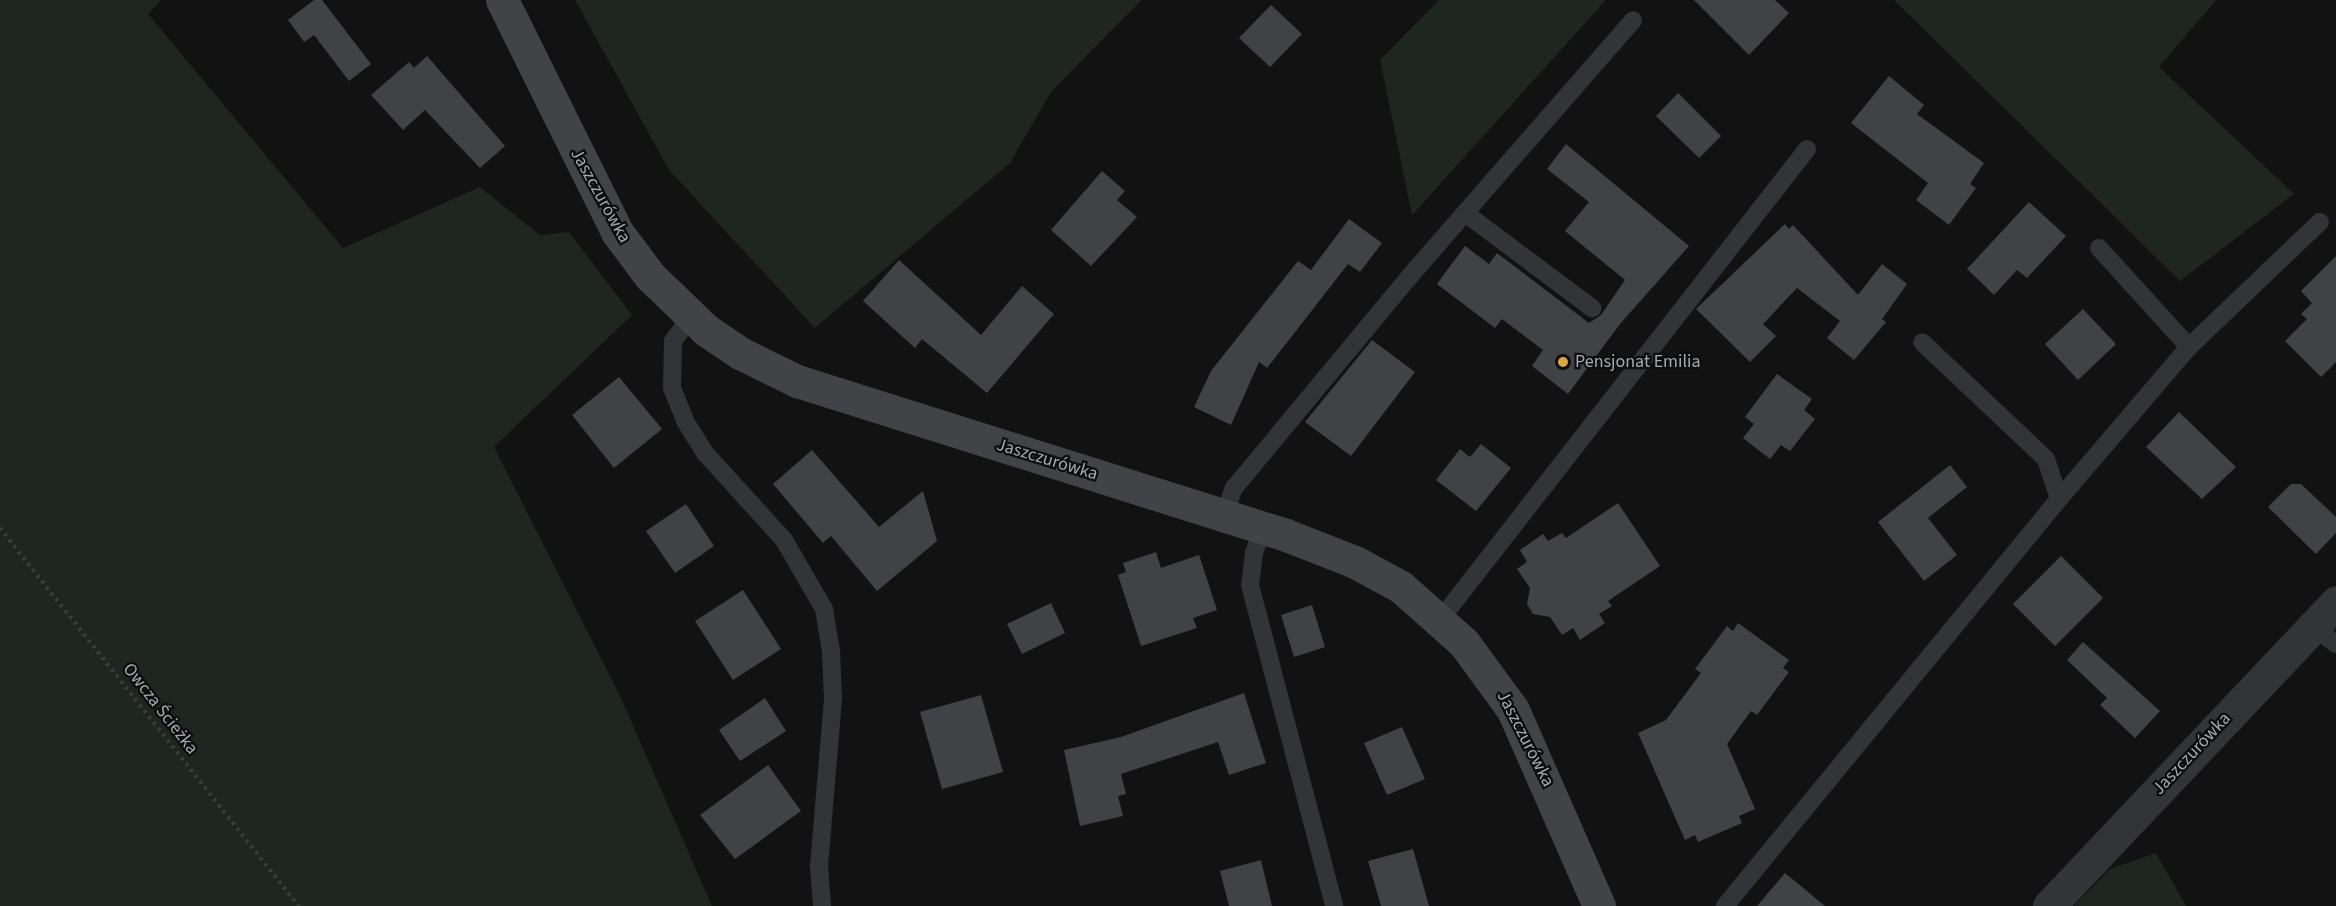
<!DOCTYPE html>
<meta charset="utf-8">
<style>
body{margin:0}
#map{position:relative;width:2336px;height:906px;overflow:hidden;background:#121213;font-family:"Source Sans 3",sans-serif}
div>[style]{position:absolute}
.green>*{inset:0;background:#1f251f}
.building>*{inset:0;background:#414246}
.path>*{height:4px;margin-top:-2px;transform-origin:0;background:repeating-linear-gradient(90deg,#3a3b3f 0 3px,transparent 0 7.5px)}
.lane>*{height:18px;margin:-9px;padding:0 9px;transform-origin:9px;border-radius:9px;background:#333438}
.street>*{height:33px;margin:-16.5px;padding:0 16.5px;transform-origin:16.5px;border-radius:16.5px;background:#333438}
.secondary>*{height:33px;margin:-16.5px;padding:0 16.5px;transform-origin:16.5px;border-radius:16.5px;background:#424347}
.dots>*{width:16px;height:16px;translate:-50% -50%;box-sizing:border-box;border:3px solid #0d0d0e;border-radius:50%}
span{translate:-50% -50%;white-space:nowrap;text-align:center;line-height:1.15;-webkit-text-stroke:4.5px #0d0d0e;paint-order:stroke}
.street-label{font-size:18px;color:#a5a9b2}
.poi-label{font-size:18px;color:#a5a9b2}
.left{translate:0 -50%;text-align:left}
</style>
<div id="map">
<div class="green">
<div style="clip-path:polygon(0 0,161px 0,148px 14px,343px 248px,480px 187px,540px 235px,569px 232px,632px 315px,494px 447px,621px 698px,712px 906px,0 906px)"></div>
<div style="clip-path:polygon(575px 0,1142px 0,1051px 92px,1010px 163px,815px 328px,669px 170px)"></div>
<div style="clip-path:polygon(1439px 0,1606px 0,1412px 215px,1380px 60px)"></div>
<div style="clip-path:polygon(1894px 0,2216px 0,2159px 67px,2294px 194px,2180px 281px)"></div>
<div style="clip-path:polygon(2156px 853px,2186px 906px,2074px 906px,2110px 869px)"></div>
</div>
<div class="building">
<div style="clip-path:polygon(314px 0,322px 0,371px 64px,349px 81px,314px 35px,304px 42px,288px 20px)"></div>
<div style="clip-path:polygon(1694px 0,1775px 0,1789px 13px,1749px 55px)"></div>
<div style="clip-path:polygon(1271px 5px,1302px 34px,1270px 67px,1239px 38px)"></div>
<div style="clip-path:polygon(427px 56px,505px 146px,480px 168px,425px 110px,403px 130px,371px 95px,409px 62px,414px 68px)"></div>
<div style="clip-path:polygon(1889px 76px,1924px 105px,1917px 114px,1984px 163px,1970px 184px,1976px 188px,1949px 225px,1916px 200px,1928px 183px,1851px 123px)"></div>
<div style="clip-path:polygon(1678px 93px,1721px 136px,1699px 158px,1656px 116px)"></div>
<div style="clip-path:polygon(1566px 144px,1689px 246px,1620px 324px,1568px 394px,1532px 366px,1543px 350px,1502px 319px,1495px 328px,1437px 284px,1465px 246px,1489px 264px,1497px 253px,1589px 323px,1601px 315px,1625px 280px,1565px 231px,1589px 202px,1547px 169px)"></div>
<div style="clip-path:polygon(1102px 171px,1125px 191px,1117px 200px,1137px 217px,1091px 266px,1051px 230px)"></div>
<div style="clip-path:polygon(2029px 202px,2066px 236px,2027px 278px,2017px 270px,1994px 295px,1967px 269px)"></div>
<div style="clip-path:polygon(1349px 219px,1382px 243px,1360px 272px,1348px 264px,1267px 368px,1259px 362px,1231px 425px,1194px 407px,1211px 371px,1298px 261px,1311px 270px)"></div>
<div style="clip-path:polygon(1785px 224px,1789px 229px,1793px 225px,1858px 295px,1882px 264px,1907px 284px,1882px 319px,1886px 322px,1854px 360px,1827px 338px,1840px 321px,1797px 288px,1763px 324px,1776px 336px,1750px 362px,1696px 309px)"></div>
<div style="clip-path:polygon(2336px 256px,2336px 362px,2321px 377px,2285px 341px,2307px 319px,2301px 314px,2312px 303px,2301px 291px)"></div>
<div style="clip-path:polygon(899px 260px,981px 335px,1022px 286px,1054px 314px,987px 393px,922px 339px,915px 348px,863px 301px)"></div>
<div style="clip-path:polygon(2083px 309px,2116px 344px,2078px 380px,2045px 344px)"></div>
<div style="clip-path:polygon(1372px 340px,1415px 372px,1351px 456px,1305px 422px)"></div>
<div style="clip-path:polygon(1777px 374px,1812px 399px,1804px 410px,1815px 419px,1790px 451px,1781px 445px,1770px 459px,1743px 438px,1754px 424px,1745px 417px)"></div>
<div style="clip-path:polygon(619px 377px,662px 429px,614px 468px,572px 415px)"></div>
<div style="clip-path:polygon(2179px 412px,2236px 467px,2202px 499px,2146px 447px)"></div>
<div style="clip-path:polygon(1481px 444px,1511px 468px,1476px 511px,1436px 480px,1460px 449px,1470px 457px)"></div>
<div style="clip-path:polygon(812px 450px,879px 527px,923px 491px,937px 541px,877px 591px,831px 536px,823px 543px,773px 484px)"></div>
<div style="clip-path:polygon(1950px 465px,1967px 487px,1928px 518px,1957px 555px,1924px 581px,1878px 522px)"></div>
<div style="clip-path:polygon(2291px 484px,2301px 484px,2336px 517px,2336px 533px,2316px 554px,2268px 507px)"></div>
<div style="clip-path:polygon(1618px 503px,1660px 566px,1608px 601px,1612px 606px,1599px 614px,1605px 623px,1580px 640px,1573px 628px,1562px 635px,1550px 617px,1533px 614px,1527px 604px,1530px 588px,1517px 569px,1527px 562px,1520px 550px,1543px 534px,1548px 541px,1562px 533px,1566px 538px)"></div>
<div style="clip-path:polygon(686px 504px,714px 546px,675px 573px,646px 531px)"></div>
<div style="clip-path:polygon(1156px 552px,1161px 568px,1199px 555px,1217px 610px,1193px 618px,1197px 628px,1141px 646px,1118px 575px,1126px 572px,1123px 563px)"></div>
<div style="clip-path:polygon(2061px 556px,2103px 598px,2055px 646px,2013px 604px)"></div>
<div style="clip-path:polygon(743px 590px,781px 649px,733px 680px,695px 621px)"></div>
<div style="clip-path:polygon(1051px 603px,1065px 633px,1022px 654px,1007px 624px)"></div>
<div style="clip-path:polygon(1312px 605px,1325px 647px,1294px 657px,1281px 615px)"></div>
<div style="clip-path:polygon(1738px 623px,1789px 660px,1783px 668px,1789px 672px,1757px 715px,1751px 711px,1727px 744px,1755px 809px,1739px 816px,1742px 823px,1698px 842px,1695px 835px,1685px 840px,1638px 733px,1666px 720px,1701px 673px,1695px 669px,1727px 626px,1733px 631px)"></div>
<div style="clip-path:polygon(2083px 642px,2160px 711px,2135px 738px,2100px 705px,2107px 698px,2067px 660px)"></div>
<div style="clip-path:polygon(1244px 693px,1266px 763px,1229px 775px,1218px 742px,1121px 774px,1126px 794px,1118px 796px,1123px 816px,1080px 826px,1064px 750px,1121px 737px)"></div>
<div style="clip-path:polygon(981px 695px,1003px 772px,942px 789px,920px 712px)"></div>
<div style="clip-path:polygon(765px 698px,786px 731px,740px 761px,719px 730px)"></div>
<div style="clip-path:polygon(1402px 727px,1425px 779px,1387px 795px,1364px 743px)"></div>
<div style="clip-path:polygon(768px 765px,801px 811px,735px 859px,700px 815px)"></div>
<div style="clip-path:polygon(1413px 849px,1429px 906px,1381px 906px,1368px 861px)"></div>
<div style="clip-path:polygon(1261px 860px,1272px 906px,1229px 906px,1220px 871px)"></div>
<div style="clip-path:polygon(1785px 873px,1825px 906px,1757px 906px)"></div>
</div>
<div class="path">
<div style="left:0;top:528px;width:482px;rotate:51.7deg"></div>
</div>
<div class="lane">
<div style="left:1465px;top:213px;width:159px;rotate:36.8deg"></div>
<div style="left:2099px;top:248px;width:134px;rotate:47.7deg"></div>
<div style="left:691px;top:317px;width:30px;rotate:127deg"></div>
<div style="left:673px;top:341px;width:47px;rotate:91.2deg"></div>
<div style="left:672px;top:388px;width:35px;rotate:68deg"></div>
<div style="left:685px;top:421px;width:39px;rotate:58deg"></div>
<div style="left:706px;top:454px;width:116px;rotate:47.8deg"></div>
<div style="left:784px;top:540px;width:80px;rotate:59.9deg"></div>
<div style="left:824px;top:609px;width:43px;rotate:80.5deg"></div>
<div style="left:831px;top:651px;width:48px;rotate:87.6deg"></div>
<div style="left:833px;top:699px;width:168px;rotate:94.8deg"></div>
<div style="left:819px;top:866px;width:40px;rotate:85.7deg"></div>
<div style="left:2059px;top:499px;width:200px;rotate:-49.5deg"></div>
<div style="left:2189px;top:347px;width:181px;rotate:-43.7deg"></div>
<div style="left:1224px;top:515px;width:29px;rotate:-70deg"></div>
<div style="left:1234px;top:488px;width:285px;rotate:-50.3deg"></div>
<div style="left:1416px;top:269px;width:330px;rotate:-48.9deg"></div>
<div style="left:1263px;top:527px;width:28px;rotate:109deg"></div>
<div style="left:1254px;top:553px;width:32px;rotate:97deg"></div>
<div style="left:1250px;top:585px;width:332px;rotate:75.3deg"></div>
<div style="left:1440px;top:620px;width:597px;rotate:-52.07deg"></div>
<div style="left:2312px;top:626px;width:30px;rotate:37deg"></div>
<div style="left:1725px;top:906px;width:527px;rotate:-50.63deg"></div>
<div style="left:2059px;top:499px;width:42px;rotate:-108deg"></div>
<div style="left:2046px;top:459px;width:170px;rotate:-136.7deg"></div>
</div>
<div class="street">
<div style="left:2049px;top:906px;width:418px;rotate:-46.6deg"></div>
</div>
<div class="secondary">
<div style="left:502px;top:0;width:259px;rotate:63.6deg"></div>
<div style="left:617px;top:232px;width:55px;rotate:53.1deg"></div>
<div style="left:650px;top:276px;width:78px;rotate:44deg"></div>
<div style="left:706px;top:330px;width:41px;rotate:34.1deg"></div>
<div style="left:740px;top:353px;width:64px;rotate:26.2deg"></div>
<div style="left:797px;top:381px;width:513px;rotate:17.48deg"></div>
<div style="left:1286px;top:535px;width:74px;rotate:21.4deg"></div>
<div style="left:1355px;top:562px;width:52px;rotate:28.5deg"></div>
<div style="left:1401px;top:587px;width:84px;rotate:41.6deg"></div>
<div style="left:1464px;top:643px;width:83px;rotate:53.8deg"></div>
<div style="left:1513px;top:710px;width:214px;rotate:66.3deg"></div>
</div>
<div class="dots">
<div style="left:1563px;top:362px;background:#daa643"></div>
</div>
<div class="street-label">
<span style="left:600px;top:196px;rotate:61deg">Jaszczurówka</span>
<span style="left:1047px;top:460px;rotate:17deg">Jaszczurówka</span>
<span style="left:160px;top:709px;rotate:52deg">Owcza Ścieżka</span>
<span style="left:1525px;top:739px;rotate:63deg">Jaszczurówka</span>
<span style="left:2192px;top:754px;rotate:-47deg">Jaszczurówka</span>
</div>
<div class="poi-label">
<span class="left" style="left:1575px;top:362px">Pensjonat Emilia</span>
</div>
</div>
